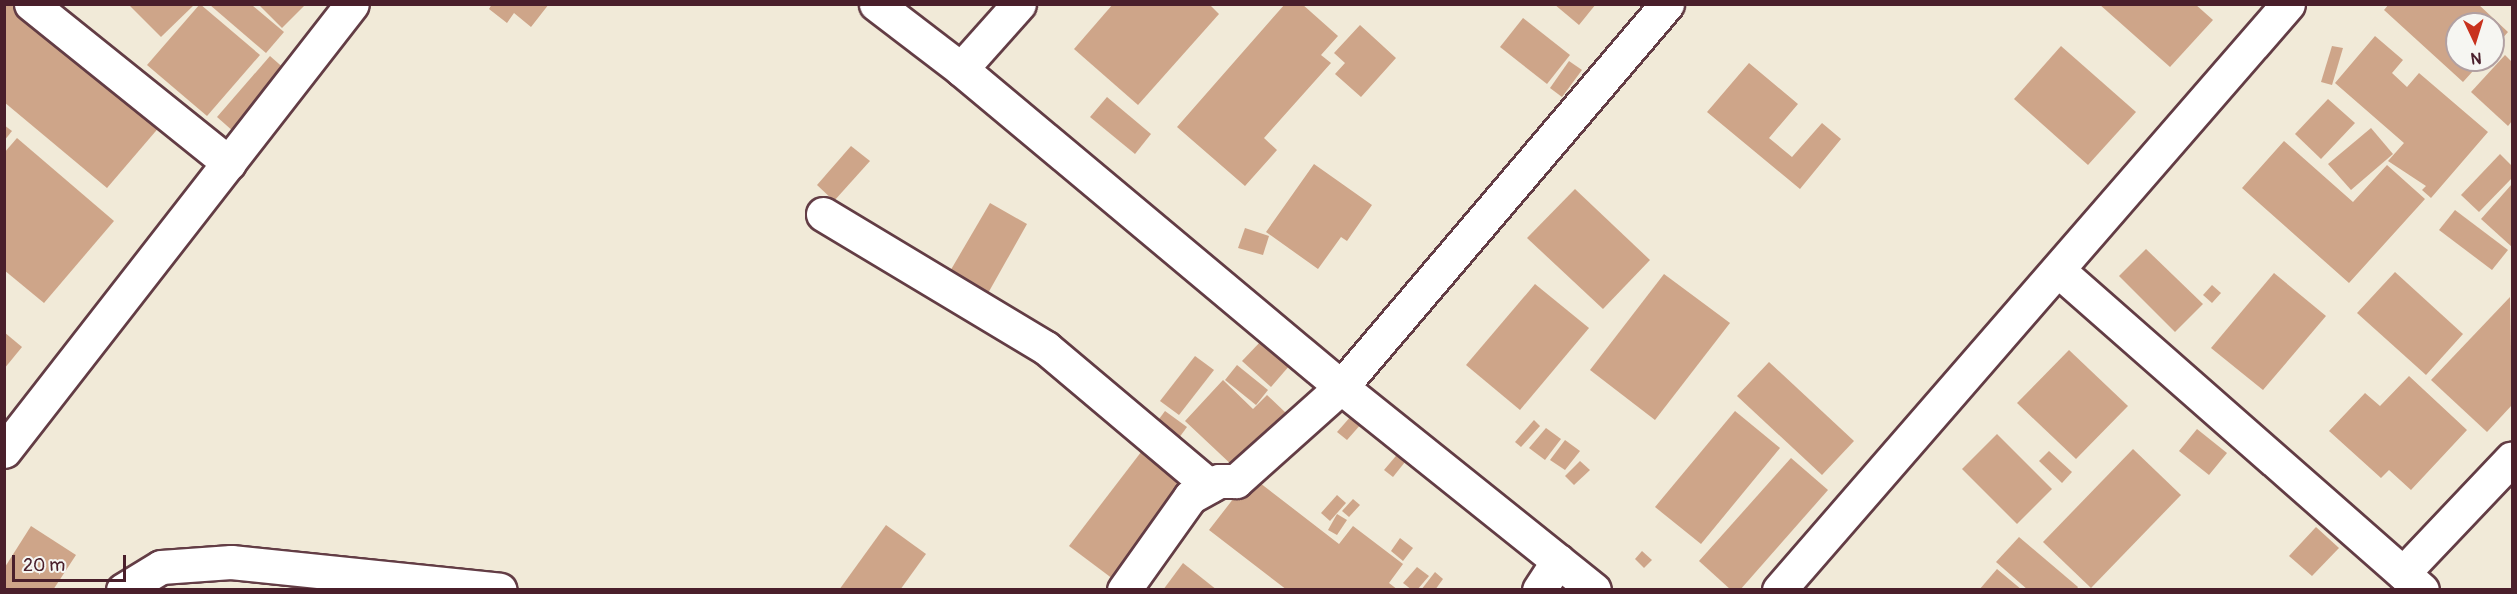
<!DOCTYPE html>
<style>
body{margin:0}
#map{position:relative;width:2517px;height:594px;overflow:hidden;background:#f1ead8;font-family:Pangolin,sans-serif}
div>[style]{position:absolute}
.building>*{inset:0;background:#cea589}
.roads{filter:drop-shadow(2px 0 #633d45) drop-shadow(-2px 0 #633d45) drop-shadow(0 2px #633d45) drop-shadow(0 -2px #633d45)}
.minor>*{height:33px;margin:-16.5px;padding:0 16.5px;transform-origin:16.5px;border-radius:16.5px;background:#fff}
span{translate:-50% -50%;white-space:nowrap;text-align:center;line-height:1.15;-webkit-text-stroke:6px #f6f6f2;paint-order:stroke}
.frame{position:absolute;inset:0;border:6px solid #4a1f2b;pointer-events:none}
.north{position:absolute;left:2445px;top:12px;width:60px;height:60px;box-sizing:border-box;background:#f6f6f2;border:2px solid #b1a0a2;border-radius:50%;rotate:176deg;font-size:16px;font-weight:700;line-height:24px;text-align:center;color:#4a1f2b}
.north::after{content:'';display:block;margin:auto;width:21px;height:27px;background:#c8321e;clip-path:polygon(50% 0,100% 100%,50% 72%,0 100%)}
.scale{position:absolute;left:12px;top:555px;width:114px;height:27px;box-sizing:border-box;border:3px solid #4a1f2b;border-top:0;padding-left:8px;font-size:18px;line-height:21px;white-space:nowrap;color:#4a1f2b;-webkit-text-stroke:4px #f6f6f2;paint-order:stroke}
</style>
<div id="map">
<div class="building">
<div style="clip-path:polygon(4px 4px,18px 4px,161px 125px,107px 188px,4px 102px)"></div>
<div style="clip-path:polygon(128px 4px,195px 4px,161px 37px)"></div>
<div style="clip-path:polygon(200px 4px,260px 55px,207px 116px,147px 65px)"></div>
<div style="clip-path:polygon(492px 4px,549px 4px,531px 27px,514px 13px,507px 23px,489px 9px)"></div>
<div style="clip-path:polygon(1113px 4px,1209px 4px,1219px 14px,1138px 105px,1074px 49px)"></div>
<div style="clip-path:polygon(1285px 4px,1302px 4px,1338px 36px,1321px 55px,1331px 63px,1264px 138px,1277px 150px,1245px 186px,1177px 127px)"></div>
<div style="clip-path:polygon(1554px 4px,1596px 4px,1579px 25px)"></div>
<div style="clip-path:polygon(2099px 4px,2195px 4px,2213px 20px,2170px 67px)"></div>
<div style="clip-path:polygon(2389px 4px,2478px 4px,2508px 32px,2493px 49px,2493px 24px,2457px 24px,2457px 60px,2483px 60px,2463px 82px,2384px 10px)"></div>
<div style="clip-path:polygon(210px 5px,252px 5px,284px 32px,266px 53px)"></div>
<div style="clip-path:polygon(259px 5px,305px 5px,282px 28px)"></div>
<div style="clip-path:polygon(1523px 18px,1570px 55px,1547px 84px,1500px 47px)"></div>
<div style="clip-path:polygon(1360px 25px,1396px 58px,1361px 97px,1335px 74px,1345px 63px,1334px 53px)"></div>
<div style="clip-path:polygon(2375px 36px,2403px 60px,2392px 73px,2407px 87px,2419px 73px,2488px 132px,2431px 198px,2422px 190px,2426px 186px,2388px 161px,2404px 143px,2335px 83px)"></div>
<div style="clip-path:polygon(2061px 46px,2136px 112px,2088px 165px,2014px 99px)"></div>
<div style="clip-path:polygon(2332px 46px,2343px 48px,2332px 85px,2321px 82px)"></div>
<div style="clip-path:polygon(2505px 55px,2512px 62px,2512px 121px,2508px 126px,2471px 92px)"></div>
<div style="clip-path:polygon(270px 56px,287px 71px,234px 132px,217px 117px)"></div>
<div style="clip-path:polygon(1569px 61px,1582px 70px,1562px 97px,1550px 88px)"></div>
<div style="clip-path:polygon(1749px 63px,1798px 104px,1769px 138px,1792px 157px,1822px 123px,1841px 139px,1800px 189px,1707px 112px)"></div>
<div style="clip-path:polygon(1107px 97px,1151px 134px,1135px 154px,1090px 117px)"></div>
<div style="clip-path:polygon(2328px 99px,2355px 123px,2321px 159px,2295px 134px)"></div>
<div style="clip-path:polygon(4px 125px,12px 131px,4px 141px)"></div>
<div style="clip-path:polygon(2371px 128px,2393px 154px,2351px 190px,2328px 164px)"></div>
<div style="clip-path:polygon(17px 138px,114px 221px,44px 303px,4px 270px,4px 153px)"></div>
<div style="clip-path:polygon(2284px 141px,2353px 202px,2387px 165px,2425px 199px,2349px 283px,2242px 188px)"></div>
<div style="clip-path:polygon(851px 146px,870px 161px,834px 201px,817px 185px)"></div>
<div style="clip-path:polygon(2500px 154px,2512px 166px,2512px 178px,2479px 212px,2461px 195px)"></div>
<div style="clip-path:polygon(1314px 164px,1372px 205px,1347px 241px,1341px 237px,1318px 269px,1266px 232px)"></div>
<div style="clip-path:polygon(2512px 184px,2512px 247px,2481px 219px)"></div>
<div style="clip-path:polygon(1575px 189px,1650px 260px,1603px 309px,1527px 238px)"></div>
<div style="clip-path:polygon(990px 203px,1027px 224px,987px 295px,949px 273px)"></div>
<div style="clip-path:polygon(2455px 210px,2508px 250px,2492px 270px,2439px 230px)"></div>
<div style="clip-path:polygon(1245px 228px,1269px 236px,1263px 255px,1238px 248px)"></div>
<div style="clip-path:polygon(2146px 249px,2203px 304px,2175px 332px,2119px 276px)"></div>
<div style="clip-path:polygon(2395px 272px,2463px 334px,2426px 375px,2357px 313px)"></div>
<div style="clip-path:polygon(2274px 273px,2326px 316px,2263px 390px,2211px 348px)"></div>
<div style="clip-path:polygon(1664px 274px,1730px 323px,1655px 420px,1590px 370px)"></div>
<div style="clip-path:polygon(1535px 284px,1589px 328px,1520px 410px,1466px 365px)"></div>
<div style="clip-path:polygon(2212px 285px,2221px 293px,2212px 303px,2203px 295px)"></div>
<div style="clip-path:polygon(2510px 297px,2512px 405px,2487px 432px,2431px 380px)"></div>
<div style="clip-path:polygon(4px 332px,22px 347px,4px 369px)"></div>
<div style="clip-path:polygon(1262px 340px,1290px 365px,1271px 387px,1242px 361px)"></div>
<div style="clip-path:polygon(2069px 350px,2128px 406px,2076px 459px,2017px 403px)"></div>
<div style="clip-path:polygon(1195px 356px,1214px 370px,1179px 415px,1160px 401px)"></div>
<div style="clip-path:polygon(1769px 362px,1854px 441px,1822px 475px,1737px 396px)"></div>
<div style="clip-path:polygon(1237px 365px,1268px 390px,1256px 405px,1225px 380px)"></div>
<div style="clip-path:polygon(2409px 376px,2467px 430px,2411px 490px,2389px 470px,2381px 478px,2329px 431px,2365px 393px,2380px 406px)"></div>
<div style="clip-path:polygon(1223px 380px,1253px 409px,1267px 395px,1286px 413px,1234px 467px,1185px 421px)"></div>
<div style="clip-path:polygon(1165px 411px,1187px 427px,1173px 446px,1151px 430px)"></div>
<div style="clip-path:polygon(1735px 411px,1780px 448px,1701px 544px,1655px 507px)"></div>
<div style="clip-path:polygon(1352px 415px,1362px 423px,1347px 440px,1337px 432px)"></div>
<div style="clip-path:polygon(1534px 420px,1540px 426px,1521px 447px,1515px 442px)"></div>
<div style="clip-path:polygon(1546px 428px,1561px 439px,1545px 460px,1529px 448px)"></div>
<div style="clip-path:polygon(2197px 429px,2227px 453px,2209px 475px,2179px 451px)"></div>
<div style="clip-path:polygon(1997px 434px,2052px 489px,2017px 524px,1962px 469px)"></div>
<div style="clip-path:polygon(1565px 440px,1580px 451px,1565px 470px,1550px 460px)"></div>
<div style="clip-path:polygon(1148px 443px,1196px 479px,1117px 582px,1069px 546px)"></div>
<div style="clip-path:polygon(2133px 449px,2181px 495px,2091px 588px,2043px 542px)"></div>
<div style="clip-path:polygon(1401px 450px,1409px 457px,1393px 477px,1384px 470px)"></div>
<div style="clip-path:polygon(2049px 451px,2072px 472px,2062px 483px,2039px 461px)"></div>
<div style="clip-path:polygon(1791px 458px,1828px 490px,1740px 590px,1731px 590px,1699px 561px)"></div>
<div style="clip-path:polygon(1580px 461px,1590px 470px,1574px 485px,1565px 476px)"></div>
<div style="clip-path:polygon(1251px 476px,1339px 544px,1353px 526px,1403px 564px,1389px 583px,1398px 590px,1287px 590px,1209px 530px)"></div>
<div style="clip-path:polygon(1337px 495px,1346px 503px,1330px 521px,1321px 513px)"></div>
<div style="clip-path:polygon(1353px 499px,1360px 505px,1349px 517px,1342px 511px)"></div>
<div style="clip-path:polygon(1337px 514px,1347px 520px,1337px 535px,1328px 530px)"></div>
<div style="clip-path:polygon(886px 525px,926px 554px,900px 590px,839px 590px)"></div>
<div style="clip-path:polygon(31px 526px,76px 555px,53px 590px,5px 590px,5px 567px)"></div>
<div style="clip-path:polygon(2316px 527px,2339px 548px,2312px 576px,2289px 556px)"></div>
<div style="clip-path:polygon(2019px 537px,2078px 587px,2076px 590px,2028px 590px,1996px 562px)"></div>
<div style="clip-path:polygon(1400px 538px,1413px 548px,1403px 561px,1391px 551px)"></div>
<div style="clip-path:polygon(1642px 551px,1652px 560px,1644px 568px,1635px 559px)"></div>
<div style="clip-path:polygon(1183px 563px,1217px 590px,1163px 590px)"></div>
<div style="clip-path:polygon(1417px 567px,1429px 576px,1417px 590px,1412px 590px,1403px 583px)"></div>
<div style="clip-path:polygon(1997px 569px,2022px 590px,1979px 590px)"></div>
<div style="clip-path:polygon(1435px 572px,1443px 579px,1435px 590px,1421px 590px)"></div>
</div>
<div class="roads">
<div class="minor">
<div style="left:31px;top:4px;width:254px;rotate:38.8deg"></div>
<div style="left:876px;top:4px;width:107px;rotate:37.4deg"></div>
<div style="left:961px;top:69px;width:496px;rotate:39.9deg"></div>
<div style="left:1341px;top:387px;width:324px;rotate:38.7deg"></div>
<div style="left:961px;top:69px;width:87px;rotate:-48.3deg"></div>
<div style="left:823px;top:214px;width:260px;rotate:31deg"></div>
<div style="left:1046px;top:348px;width:214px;rotate:40.1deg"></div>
<div style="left:2059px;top:271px;width:483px;rotate:41.3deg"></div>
<div style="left:4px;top:451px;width:566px;rotate:-52.1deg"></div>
<div style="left:2403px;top:573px;width:158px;rotate:-46.5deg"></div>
<div style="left:123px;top:590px;width:44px;rotate:-31.2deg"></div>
<div style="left:161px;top:567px;width:70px;rotate:-4.1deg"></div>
<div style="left:231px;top:562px;width:270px;rotate:5.9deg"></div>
<div style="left:1124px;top:590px;width:114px;rotate:-54.6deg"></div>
<div style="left:1190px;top:497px;width:33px;rotate:-29deg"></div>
<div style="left:1219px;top:481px;width:17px"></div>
<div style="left:1236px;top:481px;width:141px;rotate:-41.8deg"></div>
<div style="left:1341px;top:387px;width:503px;rotate:-49.6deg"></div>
<div style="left:1539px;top:590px;width:35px;rotate:-57deg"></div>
<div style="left:1779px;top:590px;width:776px;rotate:-49.02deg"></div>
</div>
</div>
<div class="frame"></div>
<div class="north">N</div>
<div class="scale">20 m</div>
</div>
